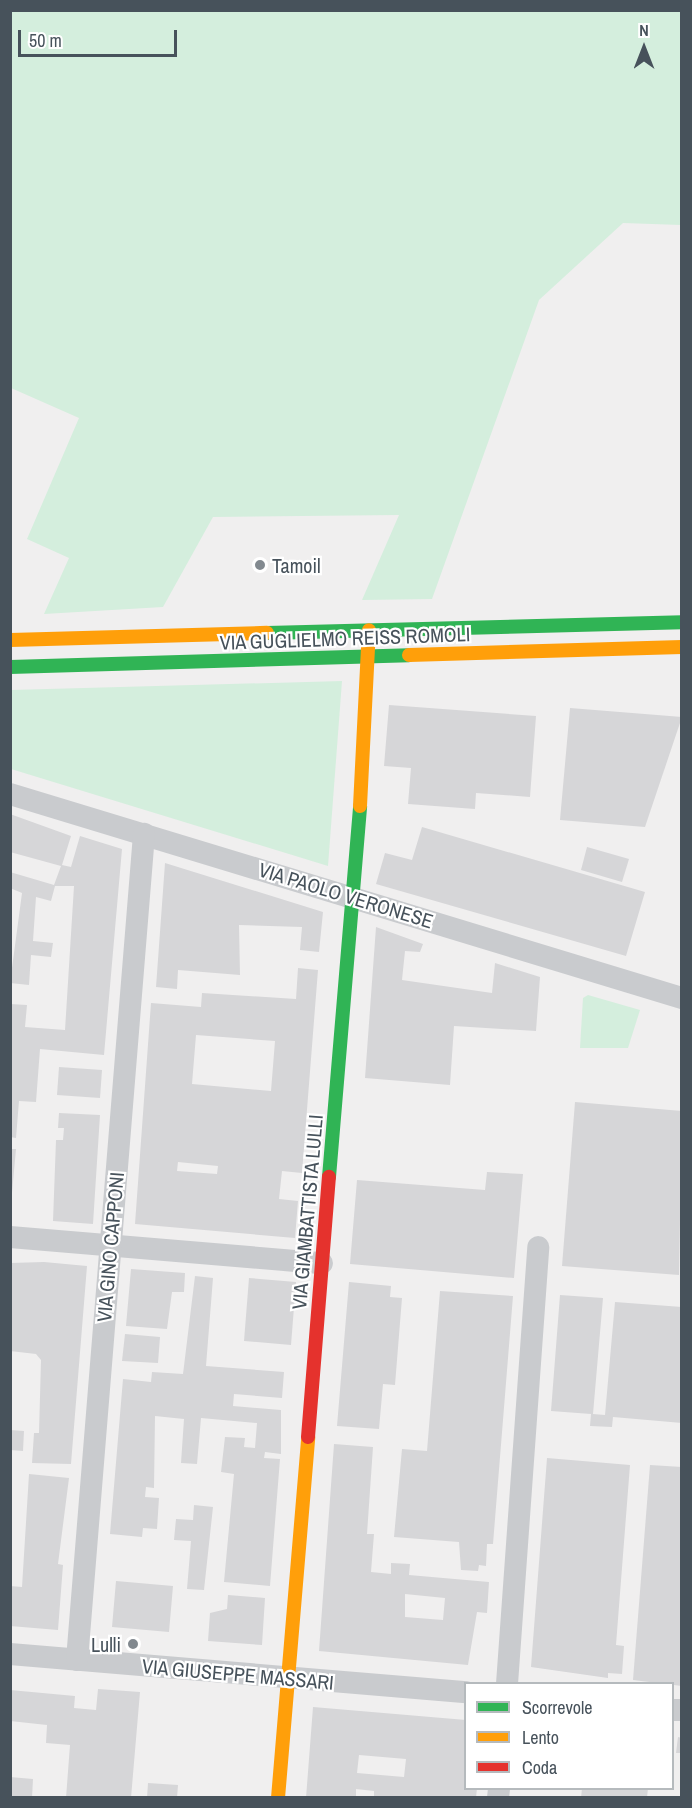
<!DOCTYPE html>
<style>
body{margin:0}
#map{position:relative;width:692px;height:1808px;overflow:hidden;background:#f0efef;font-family:"Archivo Narrow",sans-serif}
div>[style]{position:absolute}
.green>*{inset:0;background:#d4eedd}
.building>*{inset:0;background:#d6d6d8}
.street>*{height:22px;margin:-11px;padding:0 11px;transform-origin:11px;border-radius:11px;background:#c9cbce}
.fast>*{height:14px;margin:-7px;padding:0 7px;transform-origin:7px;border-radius:7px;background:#30b455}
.slow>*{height:14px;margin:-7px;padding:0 7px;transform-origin:7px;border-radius:7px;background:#ff9f0a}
.jam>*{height:14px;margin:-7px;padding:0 7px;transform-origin:7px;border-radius:7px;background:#e5322d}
.dots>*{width:16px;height:16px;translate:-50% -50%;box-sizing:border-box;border:3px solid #fff;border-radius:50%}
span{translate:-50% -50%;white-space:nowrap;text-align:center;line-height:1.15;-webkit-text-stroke:4.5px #fff;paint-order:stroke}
.poi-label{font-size:20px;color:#47525b}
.left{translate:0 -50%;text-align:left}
.right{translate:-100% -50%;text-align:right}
.street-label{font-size:20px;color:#47525b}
.frame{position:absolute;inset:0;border:12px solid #47525b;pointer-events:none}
.legend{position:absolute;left:464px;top:1682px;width:210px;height:108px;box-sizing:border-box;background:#fff;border:2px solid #b5babd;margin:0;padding:8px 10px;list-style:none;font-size:18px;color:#47525b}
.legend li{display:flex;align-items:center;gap:12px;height:30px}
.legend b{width:30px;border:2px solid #b5babd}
.north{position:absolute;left:614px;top:18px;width:60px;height:60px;-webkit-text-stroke:4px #fff;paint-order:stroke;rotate:0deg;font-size:16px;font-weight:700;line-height:24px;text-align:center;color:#47525b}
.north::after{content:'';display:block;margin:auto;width:21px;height:27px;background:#47525b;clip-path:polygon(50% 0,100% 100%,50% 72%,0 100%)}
.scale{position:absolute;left:18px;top:30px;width:159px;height:27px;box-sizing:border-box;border:3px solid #47525b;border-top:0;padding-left:8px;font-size:18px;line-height:21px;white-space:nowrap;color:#47525b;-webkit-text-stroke:4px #fff;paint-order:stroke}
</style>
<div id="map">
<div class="green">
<div style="clip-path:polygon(11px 10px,681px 11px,681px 225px,623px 223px,539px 300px,432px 599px,362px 600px,399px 515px,213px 517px,163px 607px,44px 614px,69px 558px,27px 539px,79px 418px,11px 388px)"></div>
<div style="clip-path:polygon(342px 681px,328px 866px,11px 769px,11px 690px)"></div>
<div style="clip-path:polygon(588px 995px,640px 1010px,628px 1048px,580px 1048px,583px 998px)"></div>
</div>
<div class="building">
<div style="clip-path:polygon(389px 705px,536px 716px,530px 797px,476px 793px,475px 809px,408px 804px,411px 768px,384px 766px)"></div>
<div style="clip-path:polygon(570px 708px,682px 717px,645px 827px,560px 820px)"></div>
<div style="clip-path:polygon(10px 814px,71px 836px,62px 865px,71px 867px,80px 836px,122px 849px,104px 1055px,40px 1049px,36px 1102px,19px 1101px,16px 1138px,10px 1137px,10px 1004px,27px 1005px,25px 1027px,65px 1030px,74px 886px,55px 886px,51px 901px,36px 897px,33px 941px,53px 943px,51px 957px,31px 955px,29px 985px,10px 983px,22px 893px,10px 888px,10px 872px,54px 885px,61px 866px,10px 852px)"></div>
<div style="clip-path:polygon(422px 827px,645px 892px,626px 956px,376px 884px,385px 853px,412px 860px)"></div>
<div style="clip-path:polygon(587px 847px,629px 859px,622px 882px,581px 870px)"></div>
<div style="clip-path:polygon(165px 863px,323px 912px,319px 952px,300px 950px,302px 927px,239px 925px,240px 975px,178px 970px,177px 989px,156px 987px)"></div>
<div style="clip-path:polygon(376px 927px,423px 944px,420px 952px,405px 951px,402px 980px,492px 993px,495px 963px,540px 977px,536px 1031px,454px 1026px,450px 1085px,365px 1078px)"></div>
<div style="clip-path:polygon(evenodd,298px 968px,318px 970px,302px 1173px,282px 1171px,279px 1199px,298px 1201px,295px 1238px,135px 1224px,151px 1003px,201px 1007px,202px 993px,296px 999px,298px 968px,196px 1035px,275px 1041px,271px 1091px,192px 1084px,196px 1035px,298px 968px,178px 1162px,218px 1166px,217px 1174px,177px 1171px,178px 1162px)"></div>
<div style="clip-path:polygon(59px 1067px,102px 1070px,100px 1098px,57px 1095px)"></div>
<div style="clip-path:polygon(575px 1102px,682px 1111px,679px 1275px,562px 1266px)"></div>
<div style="clip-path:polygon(59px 1113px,100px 1115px,93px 1224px,53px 1221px,56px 1140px,63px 1140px,64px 1128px,58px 1128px)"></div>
<div style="clip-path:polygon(10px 1149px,16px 1149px,12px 1193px,10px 1193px)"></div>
<div style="clip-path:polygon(487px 1172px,523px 1174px,514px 1278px,350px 1264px,357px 1180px,485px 1190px)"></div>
<div style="clip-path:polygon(44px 1262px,87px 1266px,71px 1464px,32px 1463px,34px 1433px,39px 1433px,41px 1360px,36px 1354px,10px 1351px,10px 1263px)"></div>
<div style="clip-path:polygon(131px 1269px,185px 1273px,184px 1292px,172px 1292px,167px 1329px,126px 1326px)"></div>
<div style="clip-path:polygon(195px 1276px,213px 1278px,206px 1366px,284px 1372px,282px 1398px,234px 1394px,233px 1406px,281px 1410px,281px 1454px,265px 1452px,264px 1458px,280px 1459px,270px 1586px,224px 1582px,234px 1474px,221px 1472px,225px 1437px,245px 1438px,244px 1447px,255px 1448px,257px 1423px,201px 1418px,197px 1464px,181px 1463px,184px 1419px,155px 1416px,154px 1488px,146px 1487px,145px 1497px,159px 1498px,157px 1529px,143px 1528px,142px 1537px,110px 1534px,123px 1379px,151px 1382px,152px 1372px,183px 1374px)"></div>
<div style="clip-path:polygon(249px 1278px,296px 1282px,291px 1345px,244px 1341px)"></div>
<div style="clip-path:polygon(349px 1282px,391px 1286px,390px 1297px,402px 1298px,395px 1385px,383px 1384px,379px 1429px,337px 1426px)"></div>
<div style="clip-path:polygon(440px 1291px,513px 1296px,493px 1544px,487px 1544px,486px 1566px,479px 1565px,478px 1571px,461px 1570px,459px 1542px,394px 1537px,402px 1449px,427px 1451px)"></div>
<div style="clip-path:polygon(560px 1295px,603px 1298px,593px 1414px,605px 1415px,615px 1302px,682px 1307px,682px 1423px,613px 1417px,612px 1427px,590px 1426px,591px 1414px,551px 1411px)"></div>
<div style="clip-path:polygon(125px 1334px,160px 1337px,158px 1363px,122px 1361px)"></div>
<div style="clip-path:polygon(10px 1430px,24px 1431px,23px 1451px,10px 1450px)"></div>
<div style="clip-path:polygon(evenodd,334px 1444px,373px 1447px,367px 1534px,374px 1534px,371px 1572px,391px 1574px,391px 1563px,410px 1564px,409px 1575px,489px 1582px,487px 1613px,477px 1612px,468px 1665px,319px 1651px,334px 1444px,405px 1594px,445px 1598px,443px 1620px,405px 1617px,405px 1594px)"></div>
<div style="clip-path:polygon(547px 1458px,630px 1465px,616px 1645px,624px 1646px,622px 1674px,608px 1673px,608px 1678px,531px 1667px)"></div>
<div style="clip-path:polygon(650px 1465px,682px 1467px,682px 1686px,633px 1680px)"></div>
<div style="clip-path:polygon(29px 1474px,69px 1478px,58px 1564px,63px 1565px,58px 1630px,10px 1626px,10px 1586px,22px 1587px)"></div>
<div style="clip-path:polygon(194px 1505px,213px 1507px,204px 1590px,187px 1589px,191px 1541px,174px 1540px,176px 1519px,193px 1520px)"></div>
<div style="clip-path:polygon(116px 1581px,173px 1586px,169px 1632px,112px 1627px)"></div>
<div style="clip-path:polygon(228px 1595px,265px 1598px,262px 1645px,208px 1641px,210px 1613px,227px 1609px)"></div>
<div style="clip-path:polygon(98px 1689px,140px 1692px,131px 1798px,66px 1798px,70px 1745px,46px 1743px,47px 1725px,10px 1721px,10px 1690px,75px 1696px,74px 1708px,96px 1710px)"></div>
<div style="clip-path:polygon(evenodd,313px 1707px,466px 1720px,466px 1788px,477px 1788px,476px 1798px,374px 1798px,374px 1791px,356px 1789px,356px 1798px,306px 1798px,313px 1707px,359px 1755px,406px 1759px,404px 1777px,357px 1773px,359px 1755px)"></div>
<div style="clip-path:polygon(678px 1737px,682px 1738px,682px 1753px,676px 1753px)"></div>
<div style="clip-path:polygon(10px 1777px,33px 1779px,32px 1798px,10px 1798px)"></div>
<div style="clip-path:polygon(148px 1783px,178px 1785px,177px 1798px,147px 1798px)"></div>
<div style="clip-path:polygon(582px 1788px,648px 1788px,647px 1798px,581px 1798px)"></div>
</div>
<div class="street">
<div style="left:10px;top:794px;width:702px;rotate:16.89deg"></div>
<div style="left:10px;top:1237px;width:313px;rotate:4.8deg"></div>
<div style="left:10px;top:1654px;width:458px;rotate:4.8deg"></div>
<div style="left:77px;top:1660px;width:829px;rotate:-85.36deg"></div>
<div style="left:507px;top:1684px;width:438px;rotate:-85.9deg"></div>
<div style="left:672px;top:1710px;width:10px"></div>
<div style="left:498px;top:1798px;width:10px;rotate:-84deg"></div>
</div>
<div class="fast">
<div style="left:267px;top:633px;width:415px;rotate:-1.5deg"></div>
<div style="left:10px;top:667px;width:399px;rotate:-1.7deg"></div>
<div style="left:329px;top:1177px;width:372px;rotate:-85.2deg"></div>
</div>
<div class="slow">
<div style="left:10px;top:640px;width:257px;rotate:-1.6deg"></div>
<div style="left:409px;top:655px;width:273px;rotate:-1.7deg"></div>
<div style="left:360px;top:806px;width:176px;rotate:-87.1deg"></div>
<div style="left:278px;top:1798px;width:362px;rotate:-85.2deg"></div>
</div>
<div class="jam">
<div style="left:308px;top:1437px;width:261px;rotate:-85.4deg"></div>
</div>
<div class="dots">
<div style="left:260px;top:565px;background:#82898f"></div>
<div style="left:133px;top:1644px;background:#82898f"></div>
</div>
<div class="poi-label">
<span class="left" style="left:272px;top:565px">Tamoil</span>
<span class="right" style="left:121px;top:1644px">Lulli</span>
</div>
<div class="street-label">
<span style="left:345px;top:638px;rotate:-2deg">VIA GUGLIELMO REISS ROMOLI</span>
<span style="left:346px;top:895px;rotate:17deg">VIA PAOLO VERONESE</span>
<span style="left:307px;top:1212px;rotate:-85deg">VIA GIAMBATTISTA LULLI</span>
<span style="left:110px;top:1247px;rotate:-85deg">VIA GINO CAPPONI</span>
<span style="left:238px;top:1674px;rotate:5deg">VIA GIUSEPPE MASSARI</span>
</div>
<div class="frame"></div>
<ul class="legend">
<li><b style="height:8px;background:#30b455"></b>Scorrevole</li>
<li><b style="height:8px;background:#ff9f0a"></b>Lento</li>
<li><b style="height:8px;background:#e5322d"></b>Coda</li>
</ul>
<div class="north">N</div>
<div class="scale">50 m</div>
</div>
